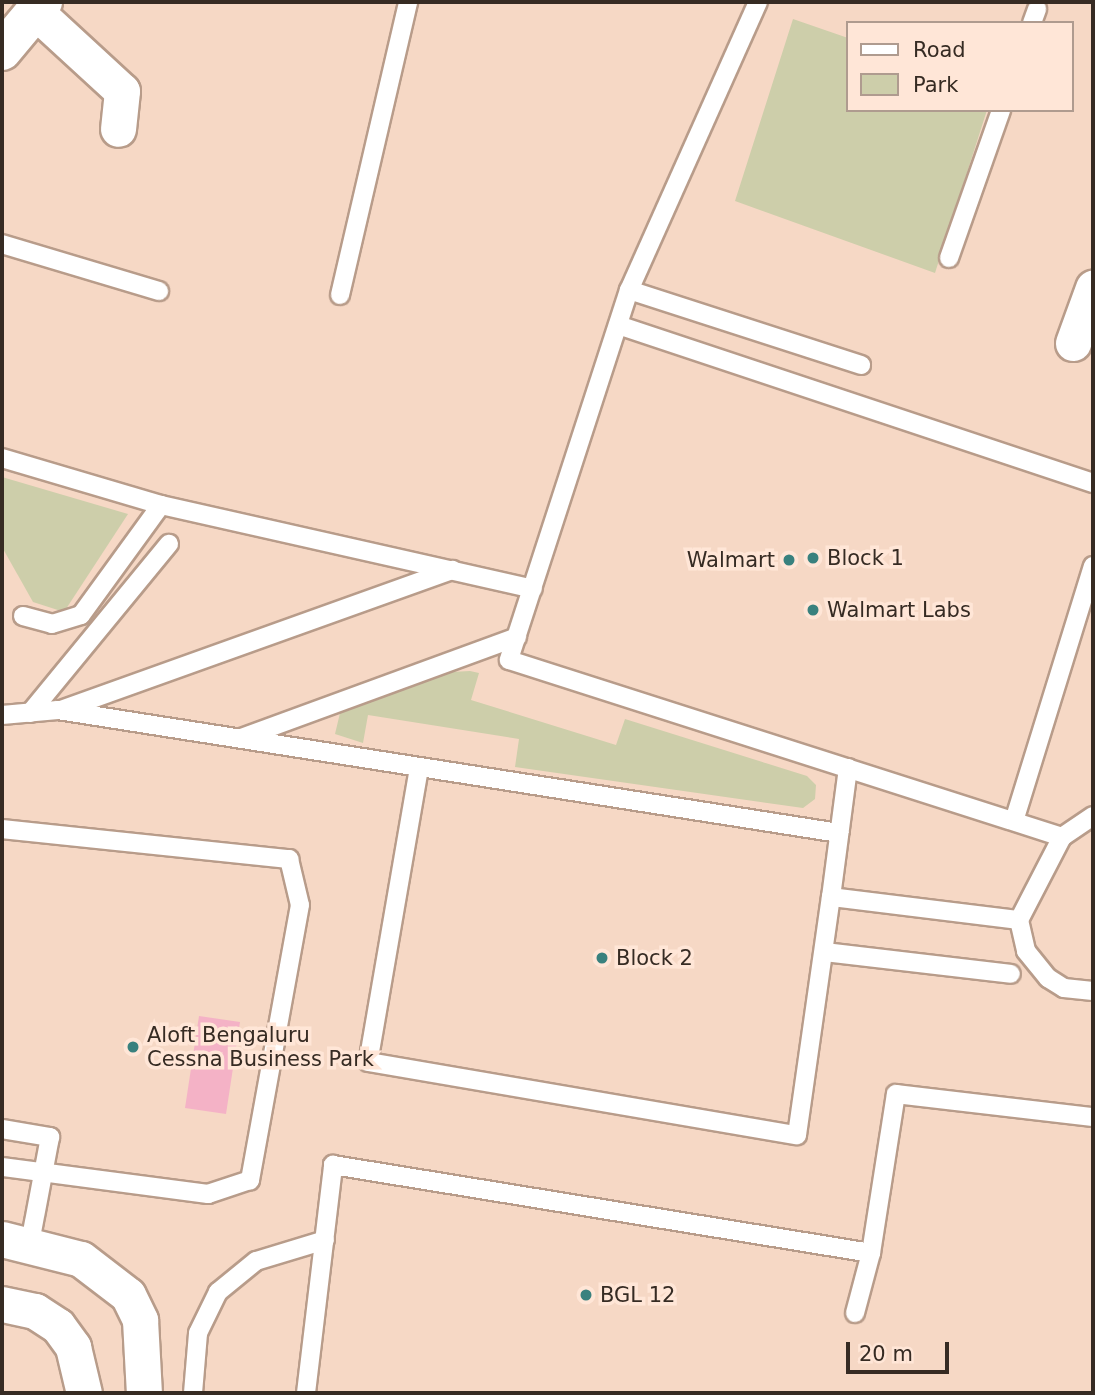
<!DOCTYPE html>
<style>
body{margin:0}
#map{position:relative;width:1095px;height:1395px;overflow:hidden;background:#f6d8c5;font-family:"DejaVu Sans",sans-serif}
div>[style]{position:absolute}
.green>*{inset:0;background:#cdceaa}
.water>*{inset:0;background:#f4b2c6}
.roads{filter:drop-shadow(2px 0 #b89c8a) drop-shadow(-2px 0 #b89c8a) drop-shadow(0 2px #b89c8a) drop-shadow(0 -2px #b89c8a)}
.lane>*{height:18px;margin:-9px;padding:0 9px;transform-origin:9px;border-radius:9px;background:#fff}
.street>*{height:35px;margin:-17.5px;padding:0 17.5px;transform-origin:17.5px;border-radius:17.5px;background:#fff}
.secondary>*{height:38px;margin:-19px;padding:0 19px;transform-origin:19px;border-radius:19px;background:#fff}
.dots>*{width:19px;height:19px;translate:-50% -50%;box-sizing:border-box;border:4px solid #ffe6d7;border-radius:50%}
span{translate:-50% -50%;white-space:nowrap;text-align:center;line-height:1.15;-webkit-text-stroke:7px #ffe6d7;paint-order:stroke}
.poi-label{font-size:21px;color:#362b23}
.left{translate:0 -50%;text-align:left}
.right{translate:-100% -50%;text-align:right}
.frame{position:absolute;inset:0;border:4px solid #362b23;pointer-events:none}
.legend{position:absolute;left:846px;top:21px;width:228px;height:91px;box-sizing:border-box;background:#ffe6d7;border:2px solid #af9b8f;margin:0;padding:9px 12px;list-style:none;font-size:21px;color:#362b23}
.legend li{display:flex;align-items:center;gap:14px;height:35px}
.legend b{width:35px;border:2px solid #af9b8f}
.scale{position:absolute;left:846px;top:1342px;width:103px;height:32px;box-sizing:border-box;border:4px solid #362b23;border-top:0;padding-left:9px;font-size:21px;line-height:24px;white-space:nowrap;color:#362b23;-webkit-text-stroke:5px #ffe6d7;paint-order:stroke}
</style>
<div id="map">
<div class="green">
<div style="clip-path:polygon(793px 19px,848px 38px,848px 110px,987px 110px,935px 273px,735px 201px)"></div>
<div style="clip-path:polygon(2px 477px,128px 514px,64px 612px,33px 602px,2px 547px)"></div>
<div style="clip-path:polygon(470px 671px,479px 673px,471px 700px,616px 745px,625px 719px,807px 776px,816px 785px,815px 799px,803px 808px,515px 767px,519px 739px,368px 715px,363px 743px,335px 734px,340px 713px,451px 672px)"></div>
</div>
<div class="water">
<div style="clip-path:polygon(199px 1016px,240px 1022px,226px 1114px,185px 1108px)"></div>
</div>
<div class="roads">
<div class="lane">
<div style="left:758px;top:2px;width:316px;rotate:114.1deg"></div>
<div style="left:629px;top:290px;width:389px;rotate:108deg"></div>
<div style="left:509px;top:660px;width:581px;rotate:17.75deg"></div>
<div style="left:1032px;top:23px;width:15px;rotate:-70deg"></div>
<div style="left:2px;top:244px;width:164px;rotate:16.7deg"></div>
<div style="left:949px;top:258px;width:157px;rotate:-70.6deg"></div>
<div style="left:629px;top:290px;width:244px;rotate:17.9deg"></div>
<div style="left:340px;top:295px;width:301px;rotate:-76.9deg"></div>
<div style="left:618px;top:325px;width:501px;rotate:18.4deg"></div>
<div style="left:2px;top:458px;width:166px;rotate:16.5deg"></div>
<div style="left:161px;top:505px;width:381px;rotate:12.7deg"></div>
<div style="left:23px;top:616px;width:30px;rotate:15deg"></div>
<div style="left:52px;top:624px;width:30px;rotate:-17deg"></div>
<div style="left:81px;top:615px;width:136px;rotate:-54deg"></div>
<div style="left:61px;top:710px;width:416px;rotate:-19.7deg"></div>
<div style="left:30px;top:713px;width:219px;rotate:-50.6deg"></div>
<div style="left:2px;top:715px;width:56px;rotate:-5.1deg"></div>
<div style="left:58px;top:710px;width:791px;rotate:8.95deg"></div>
<div style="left:241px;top:738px;width:294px;rotate:-20.1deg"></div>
<div style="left:419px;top:768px;width:298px;rotate:99.8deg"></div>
<div style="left:368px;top:1062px;width:435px;rotate:9.7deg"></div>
<div style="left:797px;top:1135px;width:240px;rotate:-81.9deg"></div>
<div style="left:848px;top:768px;width:130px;rotate:97.5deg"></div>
<div style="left:831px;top:897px;width:189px;rotate:7deg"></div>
<div style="left:1093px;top:816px;width:37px;rotate:146deg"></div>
<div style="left:1062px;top:837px;width:93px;rotate:117.4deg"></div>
<div style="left:1019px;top:920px;width:32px;rotate:77deg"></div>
<div style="left:1026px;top:951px;width:35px;rotate:51deg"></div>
<div style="left:1048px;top:978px;width:19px;rotate:32deg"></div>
<div style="left:1064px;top:988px;width:29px;rotate:6deg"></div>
<div style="left:1014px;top:821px;width:267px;rotate:-72.8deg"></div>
<div style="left:2px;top:829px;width:289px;rotate:6deg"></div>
<div style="left:289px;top:859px;width:47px;rotate:76.6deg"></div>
<div style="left:300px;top:905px;width:280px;rotate:100.3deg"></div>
<div style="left:250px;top:1180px;width:44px;rotate:161.6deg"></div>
<div style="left:208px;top:1194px;width:208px;rotate:-172.5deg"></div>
<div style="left:825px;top:952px;width:187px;rotate:6.7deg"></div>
<div style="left:2px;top:1129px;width:49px;rotate:9.5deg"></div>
<div style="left:50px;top:1137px;width:108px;rotate:100.7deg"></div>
<div style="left:855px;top:1313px;width:62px;rotate:-75.1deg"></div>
<div style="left:193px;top:1393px;width:60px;rotate:-85.2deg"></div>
<div style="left:198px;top:1333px;width:46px;rotate:-64deg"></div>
<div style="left:218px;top:1292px;width:49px;rotate:-39.2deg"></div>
<div style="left:256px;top:1261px;width:72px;rotate:-16.9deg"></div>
<div style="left:306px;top:1393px;width:230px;rotate:-83.2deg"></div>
<div style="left:333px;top:1165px;width:545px;rotate:9.29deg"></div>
<div style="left:871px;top:1253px;width:161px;rotate:-81.1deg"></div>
<div style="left:896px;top:1094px;width:198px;rotate:6.7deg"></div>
</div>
<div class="street">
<div style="left:35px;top:11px;width:118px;rotate:42.6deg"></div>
<div style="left:122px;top:91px;width:38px;rotate:96deg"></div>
<div style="left:1073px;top:343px;width:59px;rotate:-70deg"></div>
<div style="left:2px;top:1239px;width:81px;rotate:14.2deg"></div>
<div style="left:81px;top:1259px;width:59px;rotate:37.5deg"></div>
<div style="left:128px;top:1295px;width:28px;rotate:64deg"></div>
<div style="left:140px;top:1320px;width:73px;rotate:86.9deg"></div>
<div style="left:2px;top:1304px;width:34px;rotate:12deg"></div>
<div style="left:35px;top:1311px;width:27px;rotate:33deg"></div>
<div style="left:58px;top:1326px;width:26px;rotate:54deg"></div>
<div style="left:73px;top:1347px;width:47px;rotate:76.6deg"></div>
</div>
<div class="secondary">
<div style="left:2px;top:51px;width:64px;rotate:-50.1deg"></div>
</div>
</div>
<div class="dots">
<div style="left:813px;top:558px;background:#39817e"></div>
<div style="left:789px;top:560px;background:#39817e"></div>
<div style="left:813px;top:610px;background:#39817e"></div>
<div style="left:602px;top:958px;background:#39817e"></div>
<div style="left:133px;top:1047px;background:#39817e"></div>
<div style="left:586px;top:1295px;background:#39817e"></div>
</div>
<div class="poi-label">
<span class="left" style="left:827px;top:558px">Block 1</span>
<span class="right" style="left:775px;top:560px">Walmart</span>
<span class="left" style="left:827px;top:610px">Walmart Labs</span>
<span class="left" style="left:616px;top:958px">Block 2</span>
<span class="left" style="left:147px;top:1047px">Aloft Bengaluru<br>Cessna Business Park</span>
<span class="left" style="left:600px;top:1295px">BGL 12</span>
</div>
<div class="frame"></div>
<ul class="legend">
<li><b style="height:9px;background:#fff"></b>Road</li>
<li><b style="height:19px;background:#cdceaa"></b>Park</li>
</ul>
<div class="scale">20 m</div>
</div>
